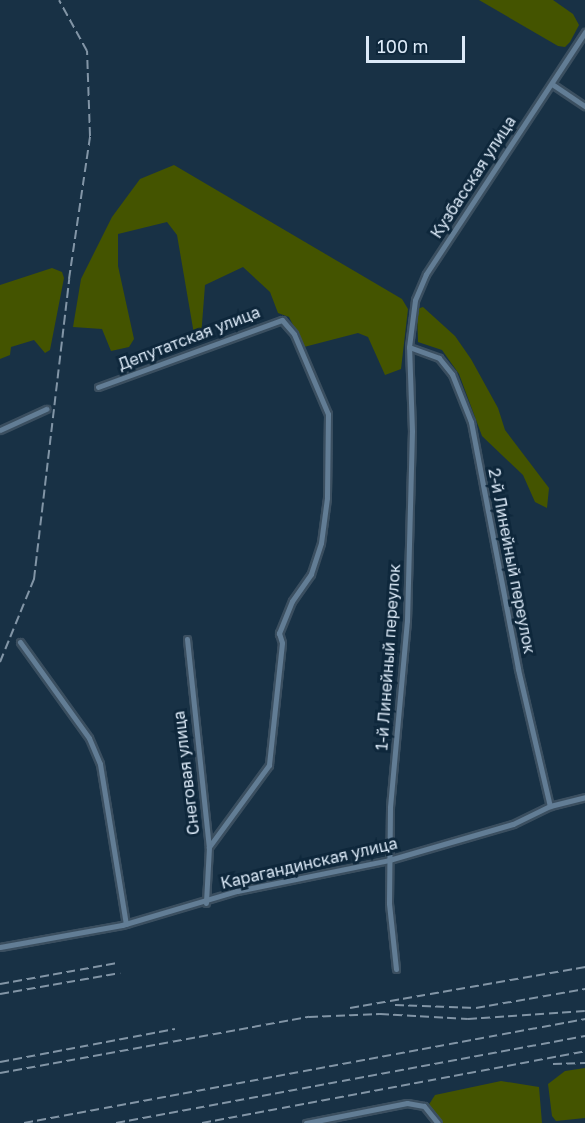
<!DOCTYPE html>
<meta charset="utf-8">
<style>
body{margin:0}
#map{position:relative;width:585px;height:1123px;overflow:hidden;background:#183145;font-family:"Golos Text",sans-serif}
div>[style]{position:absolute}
.green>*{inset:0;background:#445400}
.roads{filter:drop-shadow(2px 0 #3b4f60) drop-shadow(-2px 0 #3b4f60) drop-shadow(0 2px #3b4f60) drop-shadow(0 -2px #3b4f60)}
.minor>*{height:5px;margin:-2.5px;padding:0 2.5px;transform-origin:2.5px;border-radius:2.5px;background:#627d95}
.rail>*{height:2px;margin-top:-1px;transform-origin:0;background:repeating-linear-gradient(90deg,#8295a6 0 9px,transparent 0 13.5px)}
span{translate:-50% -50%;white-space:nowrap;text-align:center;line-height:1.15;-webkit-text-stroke:6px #0e273b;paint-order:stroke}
.street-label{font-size:16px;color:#dceaf8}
.scale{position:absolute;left:366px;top:36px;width:99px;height:27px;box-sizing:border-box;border:3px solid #dceaf8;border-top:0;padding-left:8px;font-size:18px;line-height:21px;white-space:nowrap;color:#dceaf8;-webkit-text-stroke:4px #0e273b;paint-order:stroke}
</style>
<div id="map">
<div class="green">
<div style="clip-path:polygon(479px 0,553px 0,573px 14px,579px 25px,570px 42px,565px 47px,558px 46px)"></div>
<div style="clip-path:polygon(174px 165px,402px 299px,408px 309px,401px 369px,385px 375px,368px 337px,358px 333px,304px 347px,289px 317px,278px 313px,270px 292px,243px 267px,205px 285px,201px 337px,195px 340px,177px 235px,167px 222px,118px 234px,118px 266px,134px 339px,129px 347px,111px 351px,102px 329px,73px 327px,81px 279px,112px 217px,140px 179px)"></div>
<div style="clip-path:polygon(52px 268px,62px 272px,64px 278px,50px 350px,45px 353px,34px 340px,11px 347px,10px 355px,0 359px,0 285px)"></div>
<div style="clip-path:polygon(423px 307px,455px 336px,471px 359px,498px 408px,505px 430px,549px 488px,547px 508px,535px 502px,523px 475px,482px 436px,459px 374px,442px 350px,418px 342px,417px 309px)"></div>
<div style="clip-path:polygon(585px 1068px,585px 1118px,556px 1121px,552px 1116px,548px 1084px,565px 1071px)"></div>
<div style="clip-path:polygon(501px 1081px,539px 1087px,542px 1123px,442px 1123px,428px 1106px,435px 1095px)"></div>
</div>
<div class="roads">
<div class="minor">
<div style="left:552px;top:84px;width:40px;rotate:34deg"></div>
<div style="left:409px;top:347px;width:32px;rotate:20deg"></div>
<div style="left:439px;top:358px;width:21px;rotate:51deg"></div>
<div style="left:452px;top:374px;width:52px;rotate:68.4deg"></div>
<div style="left:471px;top:422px;width:251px;rotate:79.2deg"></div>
<div style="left:518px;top:669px;width:141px;rotate:76.9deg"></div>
<div style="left:98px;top:387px;width:196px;rotate:-20deg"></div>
<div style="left:282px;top:320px;width:18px;rotate:49deg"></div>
<div style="left:294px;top:334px;width:87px;rotate:67deg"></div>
<div style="left:328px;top:414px;width:84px;rotate:90.7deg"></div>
<div style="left:327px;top:498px;width:45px;rotate:97.6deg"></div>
<div style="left:321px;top:543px;width:33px;rotate:108deg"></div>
<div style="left:311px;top:574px;width:33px;rotate:125deg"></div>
<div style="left:292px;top:601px;width:35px;rotate:112deg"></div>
<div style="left:279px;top:633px;width:10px;rotate:73deg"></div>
<div style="left:282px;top:643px;width:123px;rotate:96.1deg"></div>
<div style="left:269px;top:765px;width:102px;rotate:126.2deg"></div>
<div style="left:0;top:430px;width:51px;rotate:-24.5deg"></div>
<div style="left:187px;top:639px;width:209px;rotate:84deg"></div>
<div style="left:209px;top:847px;width:56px;rotate:93.1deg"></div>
<div style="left:20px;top:642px;width:118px;rotate:54.3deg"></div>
<div style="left:89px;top:738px;width:28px;rotate:67deg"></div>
<div style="left:100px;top:764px;width:162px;rotate:80.8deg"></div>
<div style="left:0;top:947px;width:124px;rotate:-10.2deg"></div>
<div style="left:122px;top:925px;width:120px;rotate:-16.5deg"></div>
<div style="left:237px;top:891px;width:155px;rotate:-11.5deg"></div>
<div style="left:389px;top:860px;width:129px;rotate:-16.2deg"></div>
<div style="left:513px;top:824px;width:41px;rotate:-25.9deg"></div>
<div style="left:550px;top:806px;width:36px;rotate:-14deg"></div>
<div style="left:396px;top:969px;width:66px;rotate:-96.1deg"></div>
<div style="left:389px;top:903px;width:96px;rotate:-89.4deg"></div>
<div style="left:390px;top:807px;width:187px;rotate:-84.8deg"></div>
<div style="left:407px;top:621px;width:190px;rotate:-88.5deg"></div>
<div style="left:412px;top:431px;width:84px;rotate:-92deg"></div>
<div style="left:409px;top:347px;width:47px;rotate:-82.7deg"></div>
<div style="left:415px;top:300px;width:28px;rotate:-67deg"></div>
<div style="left:426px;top:274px;width:290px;rotate:-56.7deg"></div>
<div style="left:306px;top:1123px;width:103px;rotate:-11.2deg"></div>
<div style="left:407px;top:1103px;width:17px;rotate:10deg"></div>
<div style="left:424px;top:1106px;width:22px;rotate:51deg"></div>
</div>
</div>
<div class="rail">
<div style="left:0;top:662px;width:90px;rotate:-67.7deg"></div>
<div style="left:34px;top:579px;width:302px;rotate:-83.3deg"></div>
<div style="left:69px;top:279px;width:145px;rotate:-81.6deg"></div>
<div style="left:90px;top:136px;width:85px;rotate:-92deg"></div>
<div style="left:87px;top:51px;width:58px;rotate:-118.8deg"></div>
<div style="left:0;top:984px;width:119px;rotate:-10.2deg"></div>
<div style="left:0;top:994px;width:122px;rotate:-9.9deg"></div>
<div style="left:395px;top:1005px;width:81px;rotate:2.1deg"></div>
<div style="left:476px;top:1008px;width:111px;rotate:-9.9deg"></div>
<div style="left:350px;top:1008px;width:239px;rotate:-9.9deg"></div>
<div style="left:0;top:1062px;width:178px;rotate:-10.7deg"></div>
<div style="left:553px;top:1064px;width:32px;rotate:-2deg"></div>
<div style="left:0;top:1073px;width:314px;rotate:-10.3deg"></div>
<div style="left:309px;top:1017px;width:71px;rotate:-2.4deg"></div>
<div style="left:380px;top:1014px;width:88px;rotate:3.3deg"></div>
<div style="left:468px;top:1019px;width:117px;rotate:-3.9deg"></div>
<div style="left:24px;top:1123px;width:571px;rotate:-10.5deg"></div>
<div style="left:116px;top:1123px;width:477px;rotate:-10.5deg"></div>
<div style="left:202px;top:1123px;width:390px;rotate:-10.6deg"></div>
</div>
<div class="street-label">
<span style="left:473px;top:177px;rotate:-57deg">Кузбасская улица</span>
<span style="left:189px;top:338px;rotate:-21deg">Депутатская улица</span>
<span style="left:512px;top:561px;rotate:79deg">2-й Линейный переулок</span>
<span style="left:388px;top:657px;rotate:-86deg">1-й Линейный переулок</span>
<span style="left:186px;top:773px;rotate:-97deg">Снеговая улица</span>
<span style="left:309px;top:863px;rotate:-13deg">Карагандинская улица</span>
</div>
<div class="scale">100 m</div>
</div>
